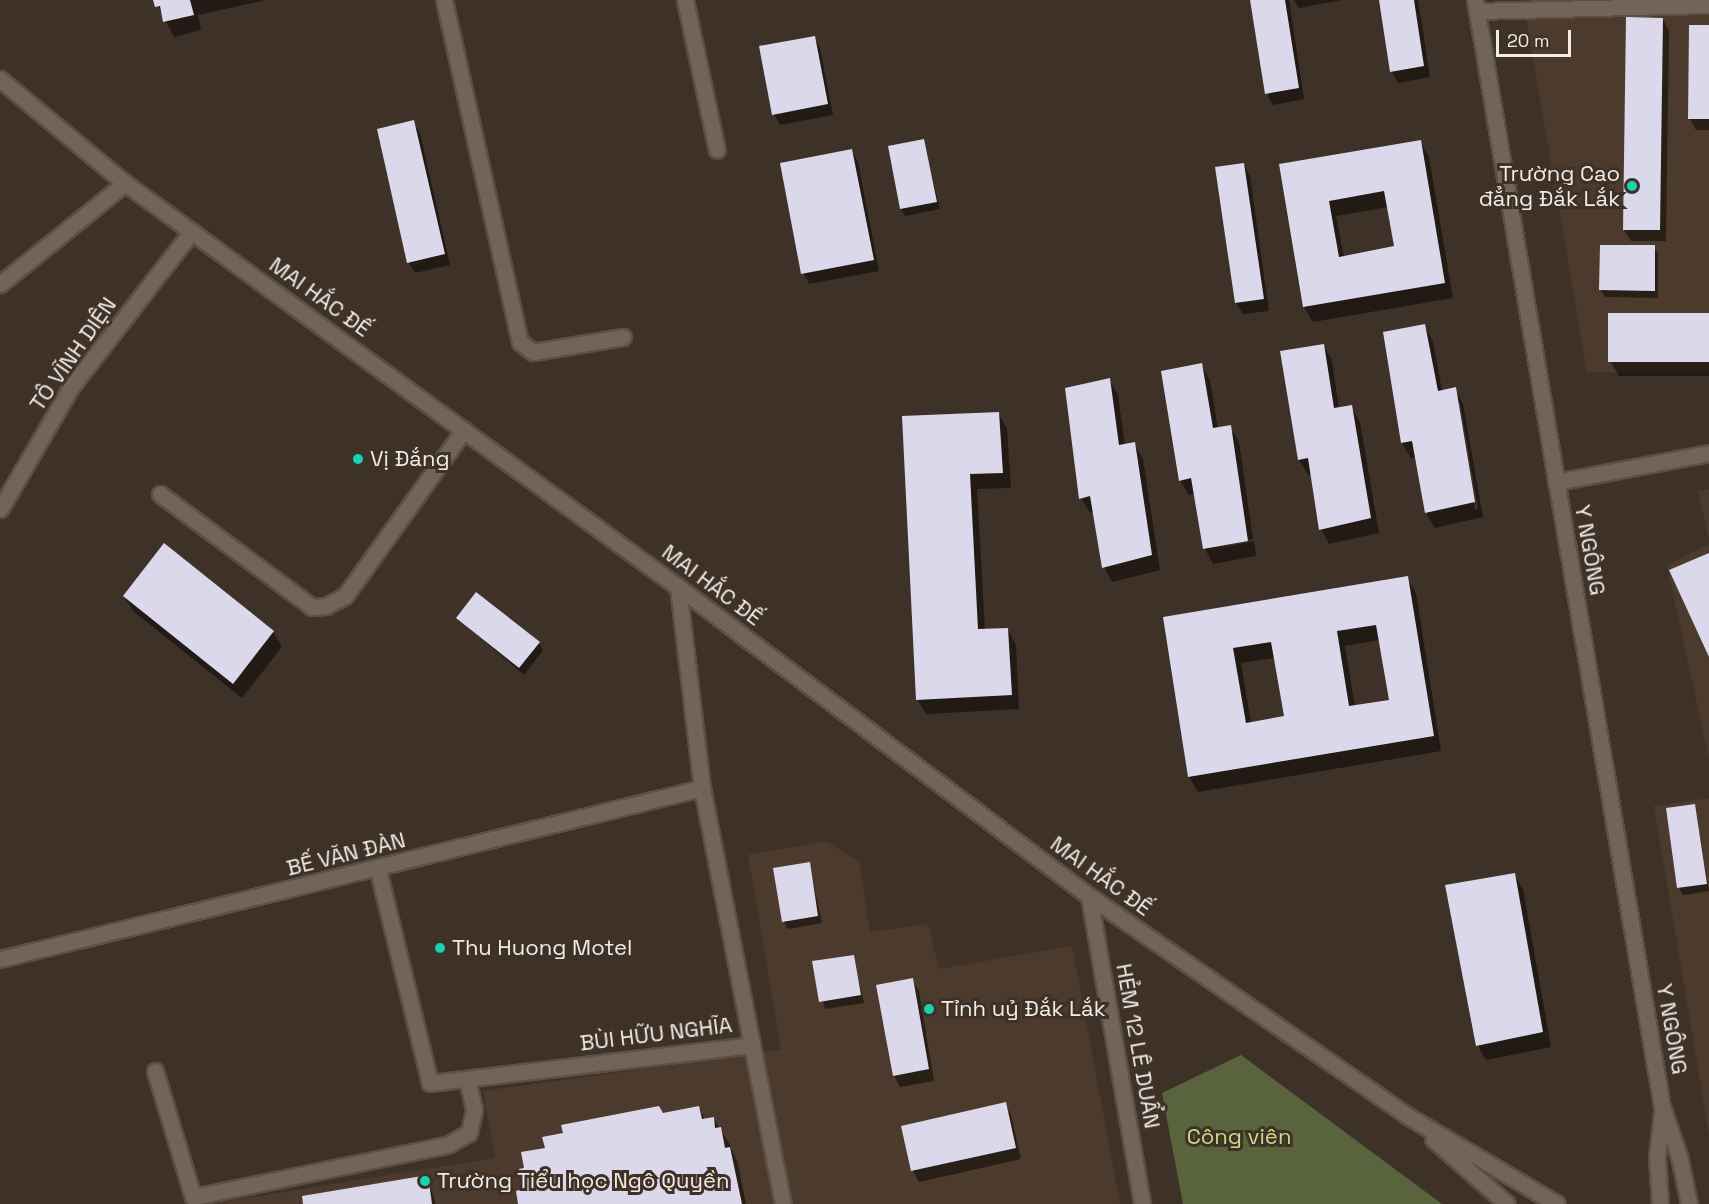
<!DOCTYPE html>
<meta charset="utf-8">
<style>
body{margin:0}
#map{position:relative;width:1709px;height:1204px;overflow:hidden;background:#3e3228;font-family:"Space Grotesk",sans-serif}
div>[style]{position:absolute}
.built>*{inset:0;background:#4c3a2c}
.green>*{inset:0;background:#59633c}
.shadow>*{inset:0;background:#0007}
.building>*{inset:0;background:#dad8ea}
.roads{filter:drop-shadow(2px 0 #5b5048) drop-shadow(-2px 0 #5b5048) drop-shadow(0 2px #5b5048) drop-shadow(0 -2px #5b5048)}
.minor>*{height:15px;margin:-7.5px;padding:0 7.5px;transform-origin:7.5px;border-radius:7.5px;background:#716459}
.dots>*{width:16px;height:16px;translate:-50% -50%;box-sizing:border-box;border:3px solid #3e3228;border-radius:50%}
span{translate:-50% -50%;white-space:nowrap;text-align:center;line-height:1.15;-webkit-text-stroke:6px #3e3228;paint-order:stroke}
.poi-label{font-size:22px;color:#f3ebe4}
.right{translate:-100% -50%;text-align:right}
.left{translate:0 -50%;text-align:left}
.street-label{font-size:22px;color:#f3ebe4}
.park-label{font-size:22px;color:#c8de88}
.scale{position:absolute;left:1496px;top:30px;width:75px;height:27px;box-sizing:border-box;border:3px solid #f3ebe4;border-top:0;padding-left:8px;font-size:18px;line-height:21px;white-space:nowrap;color:#f3ebe4;-webkit-text-stroke:4px #3e3228;paint-order:stroke}
</style>
<div id="map">
<div class="built">
<div style="clip-path:polygon(1523px 0,1709px 0,1709px 373px,1587px 372px)"></div>
<div style="clip-path:polygon(1709px 489px,1709px 540px,1698px 491px)"></div>
<div style="clip-path:polygon(1709px 544px,1709px 760px,1667px 565px)"></div>
<div style="clip-path:polygon(1709px 798px,1709px 1134px,1654px 806px)"></div>
<div style="clip-path:polygon(826px 841px,859px 862px,870px 932px,928px 924px,939px 969px,1072px 946px,1120px 1204px,208px 1204px,495px 1158px,483px 1091px,781px 1050px,748px 855px)"></div>
</div>
<div class="green">
<div style="clip-path:polygon(1241px 1055px,1442px 1204px,1183px 1204px,1162px 1093px)"></div>
</div>
<div class="shadow">
<div style="clip-path:polygon(155px 0,266px 0,198px 15px,201px 30px,174px 37px)"></div>
<div style="clip-path:polygon(1252px 0,1289px 0,1304px 99px,1273px 105px,1267px 94px)"></div>
<div style="clip-path:polygon(1294px 0,1342px 0,1299px 8px)"></div>
<div style="clip-path:polygon(1381px 0,1418px 0,1430px 77px,1398px 83px,1392px 72px)"></div>
<div style="clip-path:polygon(1663px 19px,1669px 31px,1666px 241px,1631px 241px,1624px 230px)"></div>
<div style="clip-path:polygon(1709px 27px,1709px 130px,1696px 130px,1690px 119px)"></div>
<div style="clip-path:polygon(814px 37px,820px 48px,833px 115px,780px 125px,774px 114px)"></div>
<div style="clip-path:polygon(413px 122px,420px 133px,450px 265px,415px 273px,409px 262px)"></div>
<div style="clip-path:polygon(923px 141px,940px 209px,905px 216px,901px 209px)"></div>
<div style="clip-path:polygon(evenodd,1420px 141px,1429px 157px,1453px 298px,1313px 322px,1304px 307px,1280px 165px,1420px 141px,1388px 207px,1396px 248px,1344px 257px,1336px 216px,1388px 207px)"></div>
<div style="clip-path:polygon(852px 151px,858px 162px,879px 271px,809px 284px,803px 273px)"></div>
<div style="clip-path:polygon(1244px 165px,1250px 176px,1269px 311px,1243px 314px,1236px 303px,1217px 169px)"></div>
<div style="clip-path:polygon(1654px 247px,1658px 254px,1658px 298px,1605px 297px,1601px 290px)"></div>
<div style="clip-path:polygon(1709px 314px,1709px 376px,1619px 376px,1610px 361px)"></div>
<div style="clip-path:polygon(evenodd,1424px 326px,1433px 341px,1442px 391px,1455px 389px,1463px 404px,1483px 517px,1435px 528px,1426px 513px,1416px 457px,1411px 458px,1402px 443px,1424px 326px,1457px 403px,1460px 403px,1478px 509px,1475px 510px,1457px 403px)"></div>
<div style="clip-path:polygon(1323px 345px,1332px 360px,1339px 409px,1351px 407px,1360px 422px,1379px 533px,1329px 544px,1321px 529px,1312px 474px,1308px 475px,1299px 460px,1282px 352px)"></div>
<div style="clip-path:polygon(1201px 365px,1210px 380px,1218px 429px,1230px 427px,1239px 442px,1253px 539px,1208px 550px,1254px 541px,1256px 556px,1213px 564px,1205px 549px,1195px 494px,1189px 495px,1180px 481px)"></div>
<div style="clip-path:polygon(1109px 380px,1118px 395px,1125px 446px,1134px 444px,1143px 459px,1160px 570px,1112px 582px,1104px 567px,1094px 512px,1090px 513px,1081px 498px)"></div>
<div style="clip-path:polygon(998px 413px,1007px 428px,1011px 488px,977px 489px,985px 631px,1008px 630px,1016px 645px,1019px 709px,926px 714px,917px 699px,904px 417px)"></div>
<div style="clip-path:polygon(164px 546px,273px 632px,282px 647px,242px 698px,133px 611px,124px 596px)"></div>
<div style="clip-path:polygon(evenodd,1407px 578px,1416px 593px,1441px 751px,1198px 792px,1189px 777px,1164px 618px,1407px 578px,1380px 640px,1390px 701px,1355px 707px,1345px 646px,1380px 640px,1407px 578px,1275px 658px,1285px 718px,1251px 724px,1241px 663px,1275px 658px)"></div>
<div style="clip-path:polygon(458px 618px,539px 643px,543px 650px,524px 675px)"></div>
<div style="clip-path:polygon(1695px 806px,1709px 891px,1683px 895px,1679px 888px)"></div>
<div style="clip-path:polygon(809px 863px,822px 923px,788px 929px,784px 922px)"></div>
<div style="clip-path:polygon(1514px 874px,1523px 889px,1551px 1047px,1486px 1060px,1477px 1045px)"></div>
<div style="clip-path:polygon(853px 956px,864px 1003px,825px 1009px,814px 963px)"></div>
<div style="clip-path:polygon(912px 980px,919px 991px,934px 1081px,900px 1087px,894px 1075px)"></div>
<div style="clip-path:polygon(1005px 1104px,1011px 1115px,1021px 1159px,919px 1182px,913px 1171px,903px 1127px)"></div>
<div style="clip-path:polygon(699px 1108px,705px 1120px,713px 1118px,729px 1143px,738px 1164px,746px 1204px,520px 1204px,526px 1169px,546px 1149px)"></div>
<div style="clip-path:polygon(427px 1177px,436px 1204px,305px 1204px)"></div>
</div>
<div class="building">
<div style="clip-path:polygon(153px 0,190px 0,194px 15px,163px 22px,160px 6px,155px 7px)"></div>
<div style="clip-path:polygon(1250px 0,1285px 0,1299px 88px,1265px 94px)"></div>
<div style="clip-path:polygon(1379px 0,1414px 0,1424px 66px,1390px 72px)"></div>
<div style="clip-path:polygon(1626px 17px,1663px 18px,1660px 230px,1623px 230px)"></div>
<div style="clip-path:polygon(1689px 25px,1709px 25px,1709px 119px,1688px 119px)"></div>
<div style="clip-path:polygon(815px 36px,828px 104px,772px 115px,759px 46px)"></div>
<div style="clip-path:polygon(414px 120px,445px 254px,407px 263px,377px 129px)"></div>
<div style="clip-path:polygon(924px 139px,937px 202px,900px 209px,888px 146px)"></div>
<div style="clip-path:polygon(evenodd,1421px 140px,1445px 283px,1303px 307px,1279px 164px,1421px 140px,1384px 191px,1394px 246px,1339px 257px,1329px 201px,1384px 191px)"></div>
<div style="clip-path:polygon(852px 149px,874px 260px,801px 274px,780px 163px)"></div>
<div style="clip-path:polygon(1244px 163px,1264px 299px,1235px 303px,1215px 167px)"></div>
<div style="clip-path:polygon(1600px 245px,1655px 245px,1655px 291px,1599px 290px)"></div>
<div style="clip-path:polygon(1608px 313px,1709px 313px,1709px 362px,1608px 362px)"></div>
<div style="clip-path:polygon(1425px 324px,1438px 391px,1456px 387px,1475px 502px,1425px 513px,1412px 441px,1401px 443px,1383px 332px)"></div>
<div style="clip-path:polygon(1324px 344px,1334px 408px,1352px 405px,1371px 518px,1319px 530px,1308px 458px,1298px 460px,1280px 351px)"></div>
<div style="clip-path:polygon(1202px 363px,1213px 428px,1231px 425px,1248px 541px,1203px 549px,1191px 478px,1179px 481px,1161px 371px)"></div>
<div style="clip-path:polygon(1110px 378px,1119px 445px,1135px 442px,1152px 555px,1102px 568px,1090px 496px,1079px 499px,1065px 388px)"></div>
<div style="clip-path:polygon(999px 412px,1003px 473px,970px 474px,978px 629px,1008px 628px,1012px 695px,916px 700px,902px 416px)"></div>
<div style="clip-path:polygon(164px 543px,274px 631px,233px 684px,123px 596px)"></div>
<div style="clip-path:polygon(1709px 553px,1709px 657px,1669px 570px)"></div>
<div style="clip-path:polygon(evenodd,1408px 576px,1434px 736px,1188px 777px,1163px 617px,1408px 576px,1376px 625px,1389px 700px,1349px 706px,1337px 631px,1376px 625px,1408px 576px,1271px 642px,1284px 716px,1246px 723px,1233px 648px,1271px 642px)"></div>
<div style="clip-path:polygon(476px 592px,540px 642px,519px 668px,456px 618px)"></div>
<div style="clip-path:polygon(1695px 804px,1707px 884px,1677px 888px,1666px 808px)"></div>
<div style="clip-path:polygon(810px 862px,818px 916px,782px 922px,773px 868px)"></div>
<div style="clip-path:polygon(1515px 873px,1543px 1032px,1476px 1046px,1445px 885px)"></div>
<div style="clip-path:polygon(854px 955px,861px 995px,819px 1002px,812px 961px)"></div>
<div style="clip-path:polygon(913px 978px,929px 1069px,893px 1076px,876px 985px)"></div>
<div style="clip-path:polygon(1006px 1102px,1016px 1148px,911px 1171px,901px 1126px)"></div>
<div style="clip-path:polygon(659px 1106px,663px 1113px,699px 1106px,702px 1119px,714px 1117px,715px 1128px,721px 1127px,725px 1148px,730px 1147px,742px 1204px,518px 1204px,516px 1191px,523px 1189px,519px 1169px,524px 1168px,521px 1152px,545px 1148px,542px 1137px,563px 1133px,561px 1125px)"></div>
<div style="clip-path:polygon(428px 1175px,432px 1204px,303px 1204px,302px 1196px)"></div>
</div>
<div class="roads">
<div class="minor">
<div style="left:444px;top:0;width:350px;rotate:77.5deg"></div>
<div style="left:520px;top:342px;width:16px;rotate:38deg"></div>
<div style="left:533px;top:352px;width:91px;rotate:-9.5deg"></div>
<div style="left:685px;top:0;width:153px;rotate:78deg"></div>
<div style="left:1475px;top:0;width:1123px;rotate:80.41deg"></div>
<div style="left:1662px;top:1107px;width:52px;rotate:70.9deg"></div>
<div style="left:1679px;top:1156px;width:49px;rotate:78.2deg"></div>
<div style="left:1477px;top:11px;width:232px;rotate:-1.5deg"></div>
<div style="left:0;top:79px;width:163px;rotate:39.8deg"></div>
<div style="left:125px;top:183px;width:685px;rotate:36.15deg"></div>
<div style="left:678px;top:587px;width:514px;rotate:36.94deg"></div>
<div style="left:1089px;top:896px;width:385px;rotate:34.6deg"></div>
<div style="left:1406px;top:1115px;width:175px;rotate:30.5deg"></div>
<div style="left:0;top:284px;width:161px;rotate:-38.9deg"></div>
<div style="left:1556px;top:482px;width:156px;rotate:-10.7deg"></div>
<div style="left:160px;top:494px;width:189px;rotate:36.6deg"></div>
<div style="left:312px;top:607px;width:14px;rotate:-4deg"></div>
<div style="left:326px;top:606px;width:21px;rotate:-28deg"></div>
<div style="left:345px;top:596px;width:204px;rotate:-54.4deg"></div>
<div style="left:0;top:509px;width:141px;rotate:-59.8deg"></div>
<div style="left:71px;top:387px;width:197px;rotate:-52.2deg"></div>
<div style="left:378px;top:870px;width:219px;rotate:76.3deg"></div>
<div style="left:430px;top:1083px;width:324px;rotate:-6.7deg"></div>
<div style="left:752px;top:1045px;width:262px;rotate:-101deg"></div>
<div style="left:702px;top:788px;width:202px;rotate:-96.8deg"></div>
<div style="left:1089px;top:896px;width:313px;rotate:80.2deg"></div>
<div style="left:0;top:959px;width:723px;rotate:-13.69deg"></div>
<div style="left:752px;top:1045px;width:162px;rotate:79deg"></div>
<div style="left:155px;top:1071px;width:132px;rotate:73.2deg"></div>
<div style="left:193px;top:1197px;width:259px;rotate:-11.6deg"></div>
<div style="left:447px;top:1145px;width:25px;rotate:-29deg"></div>
<div style="left:469px;top:1133px;width:25px;rotate:-78deg"></div>
<div style="left:474px;top:1109px;width:31px;rotate:-103deg"></div>
<div style="left:1433px;top:1139px;width:98px;rotate:41.3deg"></div>
<div style="left:1660px;top:1204px;width:47px;rotate:-93.7deg"></div>
<div style="left:1657px;top:1157px;width:44px;rotate:-83.5deg"></div>
</div>
</div>
<div class="dots">
<div style="left:1632px;top:186px;background:#14d5b3"></div>
<div style="left:358px;top:459px;background:#14d5b3"></div>
<div style="left:440px;top:948px;background:#14d5b3"></div>
<div style="left:929px;top:1009px;background:#14d5b3"></div>
<div style="left:425px;top:1181px;background:#14d5b3"></div>
</div>
<div class="poi-label">
<span class="right" style="left:1620px;top:186px">Trường Cao<br>đẳng Đắk Lắk</span>
<span class="left" style="left:370px;top:459px">Vị Đắng</span>
<span class="left" style="left:452px;top:948px">Thu Huong Motel</span>
<span class="left" style="left:941px;top:1009px">Tỉnh uỷ Đắk Lắk</span>
<span class="left" style="left:437px;top:1181px">Trường Tiểu học Ngô Quyền</span>
</div>
<div class="street-label">
<span style="left:320px;top:297px;rotate:36deg">MAI HẮC ĐẾ</span>
<span style="left:73px;top:354px;rotate:-55deg">TÔ VĨNH DIỆN</span>
<span style="left:1590px;top:550px;rotate:80deg">Y NGÔNG</span>
<span style="left:712px;top:585px;rotate:37deg">MAI HẮC ĐẾ</span>
<span style="left:346px;top:854px;rotate:-14deg">BẾ VĂN ĐÀN</span>
<span style="left:1101px;top:876px;rotate:36deg">MAI HẮC ĐẾ</span>
<span style="left:1672px;top:1029px;rotate:80deg">Y NGÔNG</span>
<span style="left:656px;top:1034px;rotate:-7deg">BÙI HỮU NGHĨA</span>
<span style="left:1138px;top:1046px;rotate:80deg">HẺM 12 LÊ DUẨN</span>
</div>
<div class="park-label">
<span style="left:1239px;top:1137px">Công viên</span>
</div>
<div class="scale">20 m</div>
</div>
